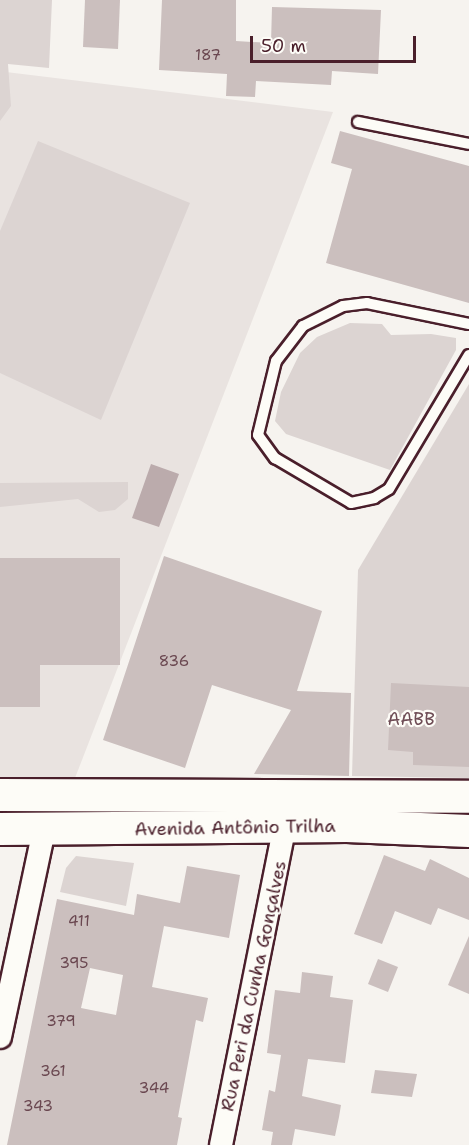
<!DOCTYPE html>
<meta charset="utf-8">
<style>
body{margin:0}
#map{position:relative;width:469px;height:1145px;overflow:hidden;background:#f6f3ef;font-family:"Shantell Sans",sans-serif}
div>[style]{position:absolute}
.built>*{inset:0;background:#e9e3e0}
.green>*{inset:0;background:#dcd4d2}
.water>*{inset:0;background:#bbabac}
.building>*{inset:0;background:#cbbfbe}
.roads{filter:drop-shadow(2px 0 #4a1f2b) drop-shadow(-2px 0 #4a1f2b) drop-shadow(0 2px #4a1f2b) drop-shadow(0 -2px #4a1f2b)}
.service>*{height:10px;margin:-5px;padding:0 5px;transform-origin:5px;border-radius:5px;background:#fdfcf7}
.minor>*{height:22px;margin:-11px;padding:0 11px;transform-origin:11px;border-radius:11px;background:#fdfcf7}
.secondary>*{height:32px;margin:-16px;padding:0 16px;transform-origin:16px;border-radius:16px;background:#fdfcf7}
span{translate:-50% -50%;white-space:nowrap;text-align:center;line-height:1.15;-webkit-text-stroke:4.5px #fdfcf7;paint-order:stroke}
.number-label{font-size:15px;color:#6a4750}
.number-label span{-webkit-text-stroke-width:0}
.park-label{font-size:18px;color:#6e4c55}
.street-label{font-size:18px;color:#4a1f2b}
.scale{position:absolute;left:250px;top:36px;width:166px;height:27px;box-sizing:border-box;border:3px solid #4a1f2b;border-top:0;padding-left:8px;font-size:18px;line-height:21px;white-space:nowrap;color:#4a1f2b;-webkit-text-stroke:4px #fdfcf7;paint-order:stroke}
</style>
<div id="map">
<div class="built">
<div style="clip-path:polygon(6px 72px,333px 112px,75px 778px,0 778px,0 74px)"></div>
</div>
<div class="green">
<div style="clip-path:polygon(0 0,52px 0,49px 68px,8px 64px,11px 106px,0 121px)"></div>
<div style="clip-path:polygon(38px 141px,190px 203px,101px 420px,0 373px,0 231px)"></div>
<div style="clip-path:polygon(350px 323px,382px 324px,391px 335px,431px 334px,456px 338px,456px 350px,390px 470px,286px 434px,275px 421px,281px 392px,300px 353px,317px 337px)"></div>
<div style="clip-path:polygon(469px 384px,469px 778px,352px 776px,358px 570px)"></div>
<div style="clip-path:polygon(128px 482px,128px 499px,115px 510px,99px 512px,78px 499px,0 507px,0 483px)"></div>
<div style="clip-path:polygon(76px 856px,134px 863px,126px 906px,60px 892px,66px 868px)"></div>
</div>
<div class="water">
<div style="clip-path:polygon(151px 464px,179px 474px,159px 527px,132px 518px)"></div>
</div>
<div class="building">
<div style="clip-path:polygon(85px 0,120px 0,118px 49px,83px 47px)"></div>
<div style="clip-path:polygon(162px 0,236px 0,236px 41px,271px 43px,272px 7px,381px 10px,378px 74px,332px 71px,331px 85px,256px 81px,255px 97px,226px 96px,227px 74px,159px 70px)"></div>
<div style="clip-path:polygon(340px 131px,469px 166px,469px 303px,326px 263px,352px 169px,331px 163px)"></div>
<div style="clip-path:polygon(164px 556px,322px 611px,297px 691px,351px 693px,349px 776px,254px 774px,291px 710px,212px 685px,185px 768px,103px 740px)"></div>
<div style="clip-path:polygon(0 558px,120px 558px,120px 665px,40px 665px,40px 707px,0 707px)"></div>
<div style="clip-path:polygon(391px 683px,469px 687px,469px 767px,413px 765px,413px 752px,388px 750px)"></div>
<div style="clip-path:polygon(384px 855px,425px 871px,430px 859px,469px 878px,469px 920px,438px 908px,431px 925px,395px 911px,382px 944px,354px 934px)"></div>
<div style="clip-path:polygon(evenodd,187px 866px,240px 875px,229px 938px,164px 926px,152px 987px,208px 998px,203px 1022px,196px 1020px,178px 1117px,182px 1118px,177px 1145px,7px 1145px,57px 899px,134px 915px,137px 894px,180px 903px,187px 866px,90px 968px,123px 975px,116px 1015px,81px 1008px,90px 968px)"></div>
<div style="clip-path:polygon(469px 936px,469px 994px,448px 985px)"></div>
<div style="clip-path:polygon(378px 959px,398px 967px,388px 992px,368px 984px)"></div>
<div style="clip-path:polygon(302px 972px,333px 976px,330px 997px,353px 1000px,345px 1063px,308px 1059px,302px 1096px,341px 1105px,339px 1117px,335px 1136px,295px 1129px,292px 1145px,271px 1145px,273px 1132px,262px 1130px,269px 1090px,275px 1092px,281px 1055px,267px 1053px,275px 990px,300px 993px)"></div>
<div style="clip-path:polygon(375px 1070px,417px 1074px,412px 1097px,371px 1093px)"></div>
</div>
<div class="roads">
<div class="service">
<div style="left:358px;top:122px;width:113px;rotate:11.2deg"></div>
<div style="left:469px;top:324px;width:104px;rotate:-168.4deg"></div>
<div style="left:367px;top:303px;width:24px;rotate:173deg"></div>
<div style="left:343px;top:306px;width:45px;rotate:153.4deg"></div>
<div style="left:303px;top:326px;width:44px;rotate:127.6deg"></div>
<div style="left:276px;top:361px;width:76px;rotate:103.7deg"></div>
<div style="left:258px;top:435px;width:29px;rotate:54deg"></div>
<div style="left:275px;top:458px;width:88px;rotate:30.6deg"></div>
<div style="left:351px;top:503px;width:24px;rotate:-12deg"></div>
<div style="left:374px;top:498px;width:17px;rotate:-31deg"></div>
<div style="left:389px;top:489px;width:156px;rotate:-59.2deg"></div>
</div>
<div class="minor">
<div style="left:0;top:1037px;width:212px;rotate:-78deg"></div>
<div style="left:221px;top:1145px;width:341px;rotate:-78.7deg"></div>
</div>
<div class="secondary">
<div style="left:0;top:795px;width:469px;rotate:0.2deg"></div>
<div style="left:0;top:829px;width:347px;rotate:-0.5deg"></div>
<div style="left:347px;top:826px;width:122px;rotate:2.3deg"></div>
</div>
</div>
<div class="number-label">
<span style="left:208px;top:56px">187</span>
<span style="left:174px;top:662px">836</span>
<span style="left:79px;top:922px">411</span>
<span style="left:74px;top:964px">395</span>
<span style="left:61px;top:1022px">379</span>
<span style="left:53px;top:1072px">361</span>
<span style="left:154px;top:1089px">344</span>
<span style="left:38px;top:1107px">343</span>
</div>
<div class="park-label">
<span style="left:411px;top:719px">AABB</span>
</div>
<div class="street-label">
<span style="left:235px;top:828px;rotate:-1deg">Avenida Antônio Trilha</span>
<span style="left:254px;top:986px;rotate:-78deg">Rua Peri da Cunha Gonçalves</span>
</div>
<div class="scale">50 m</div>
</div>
